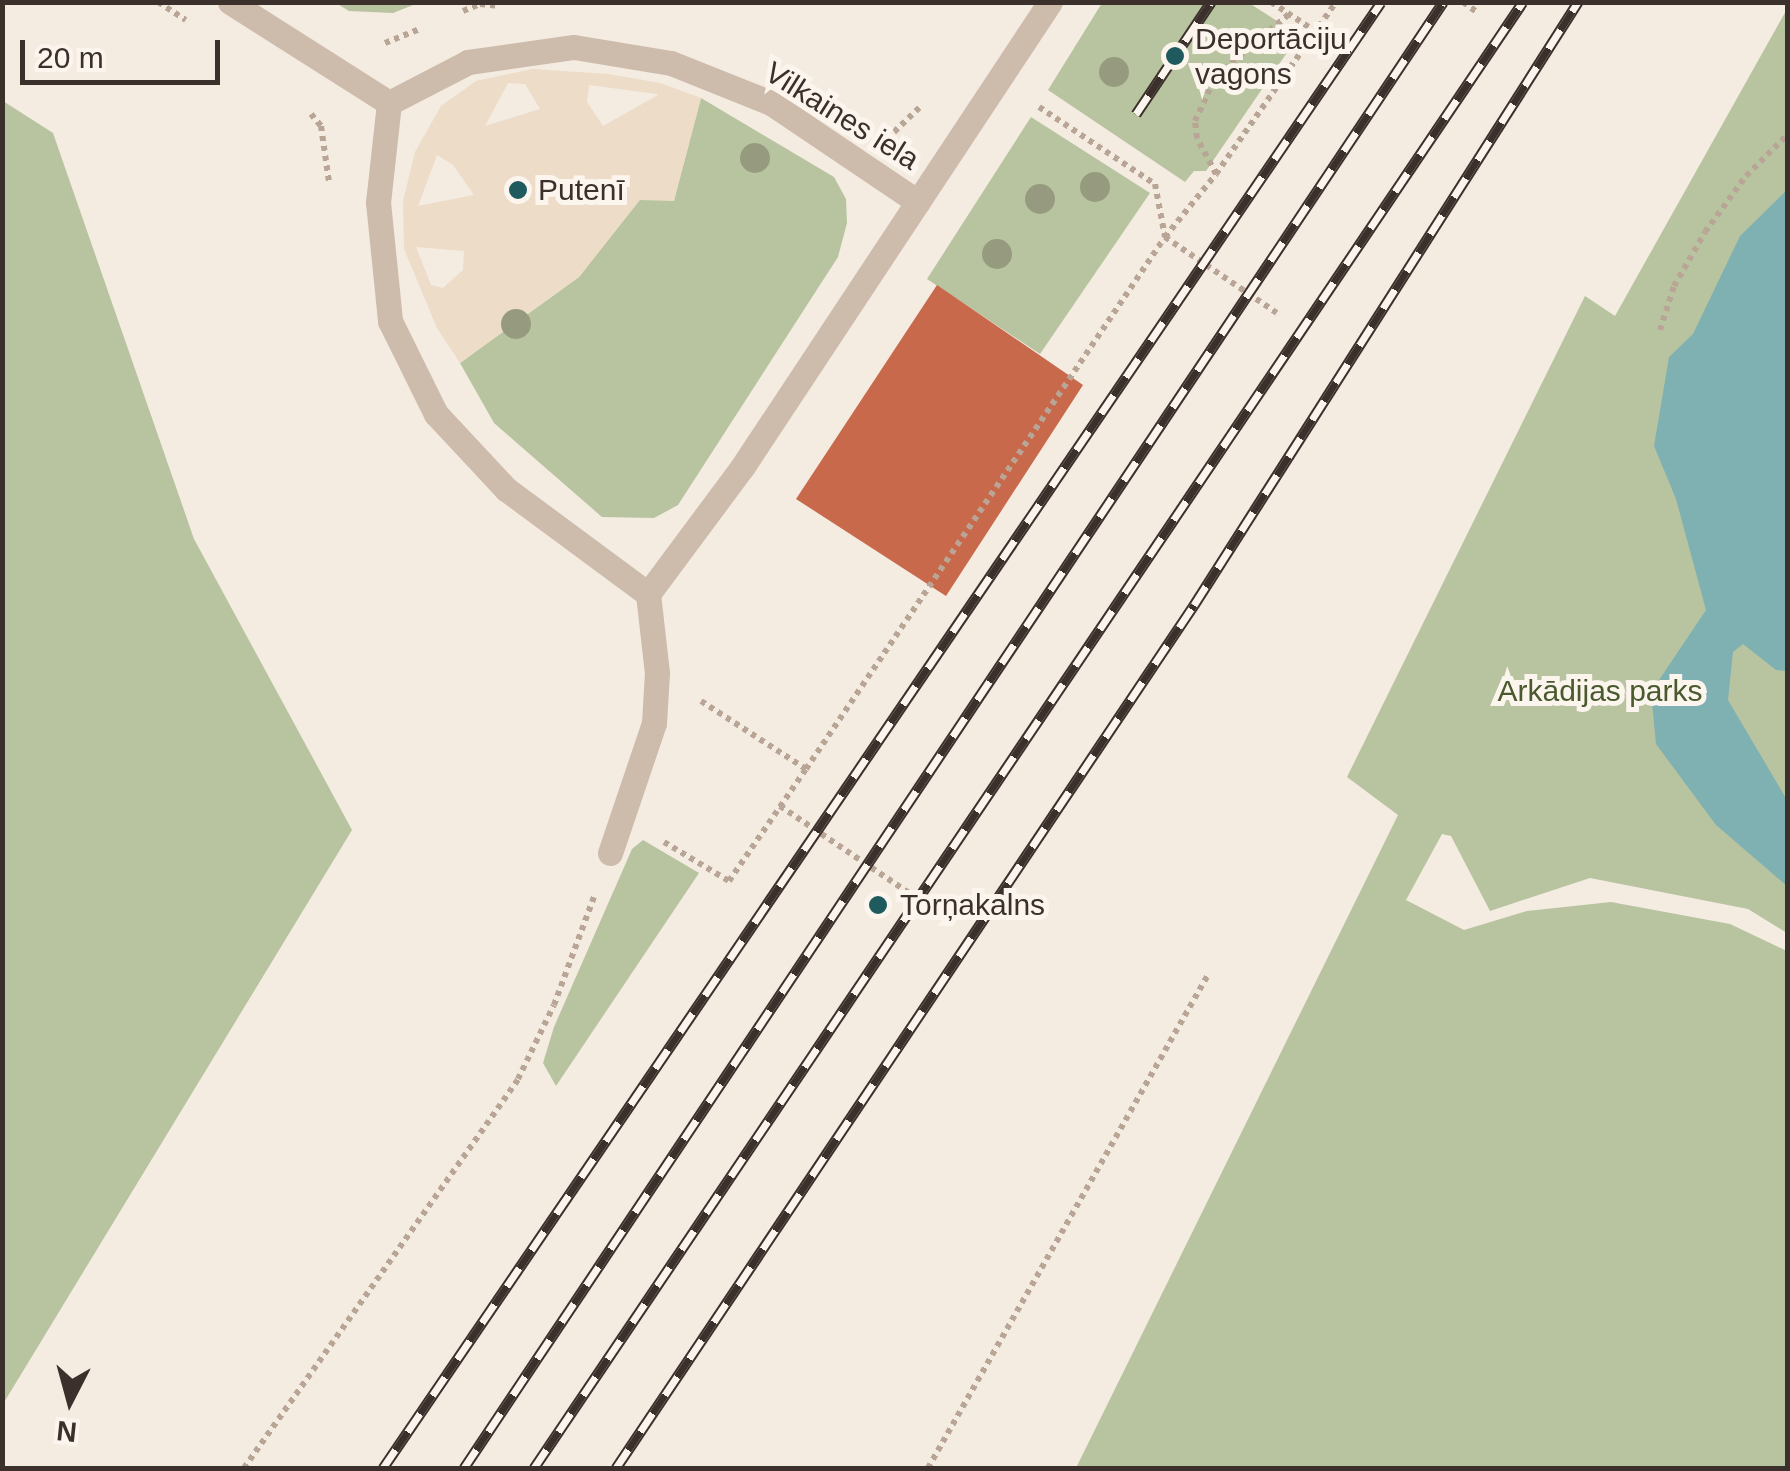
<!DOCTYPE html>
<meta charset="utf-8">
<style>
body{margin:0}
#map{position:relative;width:1790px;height:1471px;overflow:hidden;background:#f4ebe1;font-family:Helvetica,sans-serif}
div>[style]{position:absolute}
.green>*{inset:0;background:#b8c4a0}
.plaza>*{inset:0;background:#ecdcc8}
.water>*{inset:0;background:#7fb0b2}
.building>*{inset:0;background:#c8694b}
.path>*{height:6px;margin-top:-3px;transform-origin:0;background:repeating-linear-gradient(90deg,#b9a596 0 5px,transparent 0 10px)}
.minor>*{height:25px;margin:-12.5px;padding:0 12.5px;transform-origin:12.5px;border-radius:12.5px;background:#cdbbac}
.rail>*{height:11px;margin-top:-5.5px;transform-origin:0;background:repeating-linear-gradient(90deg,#fbf5ee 0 22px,#3b302b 0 44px);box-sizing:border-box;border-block:2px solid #3b302b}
.trees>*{width:30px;height:30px;margin:-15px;border-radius:50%;background:#969b7f}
.dots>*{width:28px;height:28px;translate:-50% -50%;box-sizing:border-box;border:5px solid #fbf5ee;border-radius:50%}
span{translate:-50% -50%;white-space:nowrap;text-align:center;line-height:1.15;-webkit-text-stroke:10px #fbf5ee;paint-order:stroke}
.poi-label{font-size:30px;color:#3b302b}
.left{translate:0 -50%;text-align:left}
.street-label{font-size:30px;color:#3b302b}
.park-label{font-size:30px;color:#4a5a2e}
.frame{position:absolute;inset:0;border:5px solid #3b302b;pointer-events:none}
.north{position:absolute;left:20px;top:1351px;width:100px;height:100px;-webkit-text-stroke:8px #fbf5ee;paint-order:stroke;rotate:186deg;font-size:28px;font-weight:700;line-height:40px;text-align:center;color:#3b302b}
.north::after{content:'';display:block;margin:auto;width:35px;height:45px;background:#3b302b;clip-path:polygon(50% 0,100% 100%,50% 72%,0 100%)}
.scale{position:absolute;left:20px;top:40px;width:200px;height:45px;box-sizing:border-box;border:5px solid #3b302b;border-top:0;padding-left:12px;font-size:30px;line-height:35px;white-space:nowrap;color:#3b302b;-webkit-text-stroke:8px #fbf5ee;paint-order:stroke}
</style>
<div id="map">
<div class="green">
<div style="clip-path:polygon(336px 3px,336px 2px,418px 3px,393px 13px,349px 11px)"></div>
<div style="clip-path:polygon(1102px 3px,1249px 3px,1299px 35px,1206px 171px,1194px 171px,1185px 182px,1048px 90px)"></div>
<div style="clip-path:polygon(1787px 9px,1787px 933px,1748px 909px,1590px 878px,1490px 911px,1451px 836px,1442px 834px,1406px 900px,1464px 930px,1527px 911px,1611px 902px,1730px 924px,1787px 951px,1787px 1468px,1076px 1468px,1398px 815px,1347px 777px,1585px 296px,1615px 316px)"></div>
<div style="clip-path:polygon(701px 98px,834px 177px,846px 199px,847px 223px,838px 257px,678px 505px,654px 518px,602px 517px,494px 423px,460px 363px,579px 277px,640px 199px,674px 200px)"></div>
<div style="clip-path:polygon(3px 101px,53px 133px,194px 539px,352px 830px,3px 1404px)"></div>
<div style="clip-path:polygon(1031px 117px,1150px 193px,1040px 354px,927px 279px)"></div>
<div style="clip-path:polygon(643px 840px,699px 873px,556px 1086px,543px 1063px,554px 1027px,632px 849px)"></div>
</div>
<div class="plaza">
<div style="clip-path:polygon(evenodd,532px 69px,608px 74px,660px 83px,701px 98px,674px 201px,640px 200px,579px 277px,460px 363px,437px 328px,404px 249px,403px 202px,415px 152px,441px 106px,476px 81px,532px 69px,508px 83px,525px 84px,540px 109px,485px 126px,508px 83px,532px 69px,589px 85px,657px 94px,658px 95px,603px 126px,587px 102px,589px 85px,532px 69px,437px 155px,453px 165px,474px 195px,418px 206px,437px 155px,532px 69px,416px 247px,464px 251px,463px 270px,443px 288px,431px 285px,416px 247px)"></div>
</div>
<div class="water">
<div style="clip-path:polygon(1787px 190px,1787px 671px,1776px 670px,1743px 644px,1733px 652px,1728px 700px,1787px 800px,1787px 886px,1716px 825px,1656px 744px,1651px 692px,1706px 610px,1676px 499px,1654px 446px,1669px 357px,1693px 334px,1740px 236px)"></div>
</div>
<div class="building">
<div style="clip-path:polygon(937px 285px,1083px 385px,946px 596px,796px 499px)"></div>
</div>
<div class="path">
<div style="left:158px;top:2px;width:33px;rotate:33deg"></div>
<div style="left:1271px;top:2px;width:53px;rotate:33.4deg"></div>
<div style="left:1463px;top:2px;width:17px;rotate:36deg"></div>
<div style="left:463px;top:11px;width:18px;rotate:-22deg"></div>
<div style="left:480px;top:4px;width:20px;rotate:6deg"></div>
<div style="left:385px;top:43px;width:37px;rotate:-22deg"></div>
<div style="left:1039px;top:107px;width:139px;rotate:33.6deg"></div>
<div style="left:1155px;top:184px;width:54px;rotate:79.3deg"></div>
<div style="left:1165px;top:237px;width:135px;rotate:34.2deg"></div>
<div style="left:311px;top:114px;width:16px;rotate:50deg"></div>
<div style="left:321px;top:126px;width:57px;rotate:81.9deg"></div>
<div style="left:894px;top:132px;width:37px;rotate:-44deg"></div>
<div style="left:1216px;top:174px;width:41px;rotate:-117.8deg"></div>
<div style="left:1197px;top:138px;width:17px;rotate:-97deg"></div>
<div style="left:1195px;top:121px;width:50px;rotate:-65deg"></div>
<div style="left:1216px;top:76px;width:96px;rotate:-40.3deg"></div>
<div style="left:1660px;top:330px;width:46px;rotate:-72.3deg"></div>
<div style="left:1674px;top:286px;width:62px;rotate:-60.1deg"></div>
<div style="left:1705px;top:232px;width:69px;rotate:-53.8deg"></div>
<div style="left:1746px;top:176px;width:59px;rotate:-45deg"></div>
<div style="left:806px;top:769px;width:642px;rotate:-55.99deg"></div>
<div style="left:1165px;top:237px;width:81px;rotate:-51deg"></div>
<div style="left:1216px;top:174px;width:210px;rotate:-55.1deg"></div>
<div style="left:780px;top:806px;width:200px;rotate:34deg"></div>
<div style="left:664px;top:842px;width:76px;rotate:31deg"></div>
<div style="left:729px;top:881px;width:136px;rotate:-55.5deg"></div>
<div style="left:806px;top:769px;width:125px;rotate:-147.1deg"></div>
<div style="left:244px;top:1468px;width:476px;rotate:-54.8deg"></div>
<div style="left:518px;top:1079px;width:82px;rotate:-64.1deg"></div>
<div style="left:554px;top:1005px;width:115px;rotate:-69.7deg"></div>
<div style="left:928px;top:1468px;width:569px;rotate:-60.42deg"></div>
</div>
<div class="minor">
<div style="left:230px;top:2px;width:188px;rotate:32.4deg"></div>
<div style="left:389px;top:103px;width:100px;rotate:96.3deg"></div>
<div style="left:378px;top:202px;width:120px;rotate:84.2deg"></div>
<div style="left:390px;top:321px;width:104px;rotate:63.7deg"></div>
<div style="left:436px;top:414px;width:103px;rotate:47deg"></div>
<div style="left:506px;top:489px;width:177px;rotate:36.5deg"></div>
<div style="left:389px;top:103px;width:89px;rotate:-27.4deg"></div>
<div style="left:468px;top:62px;width:107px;rotate:-8.1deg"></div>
<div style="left:574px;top:47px;width:98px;rotate:9.4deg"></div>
<div style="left:671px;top:63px;width:108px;rotate:21.8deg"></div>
<div style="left:771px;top:103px;width:177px;rotate:34deg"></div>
<div style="left:610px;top:853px;width:137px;rotate:-71.3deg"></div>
<div style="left:654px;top:723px;width:50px;rotate:-86.6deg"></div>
<div style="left:657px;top:673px;width:80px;rotate:-96.5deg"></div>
<div style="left:648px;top:594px;width:159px;rotate:-53.4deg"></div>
<div style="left:743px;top:466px;width:556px;rotate:-56.51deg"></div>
</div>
<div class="rail">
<div style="left:1136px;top:114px;width:135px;rotate:-56.2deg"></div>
<div style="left:383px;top:1468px;width:1773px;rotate:-55.75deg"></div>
<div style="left:464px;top:1468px;width:1763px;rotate:-56.26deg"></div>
<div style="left:534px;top:1468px;width:1768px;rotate:-56deg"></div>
<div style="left:616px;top:1468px;width:1039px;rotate:-56.19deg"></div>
<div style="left:1194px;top:605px;width:715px;rotate:-57.51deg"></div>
</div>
<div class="trees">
<div style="left:1114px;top:72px"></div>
<div style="left:755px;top:158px"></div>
<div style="left:1095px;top:187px"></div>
<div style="left:1040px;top:199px"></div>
<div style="left:997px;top:254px"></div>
<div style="left:516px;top:324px"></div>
</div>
<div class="dots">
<div style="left:1175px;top:56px;background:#1f5a5e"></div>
<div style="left:518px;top:190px;background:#1f5a5e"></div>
<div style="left:878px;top:905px;background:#1f5a5e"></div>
</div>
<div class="poi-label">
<span class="left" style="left:1195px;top:56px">Deportāciju<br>vagons</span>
<span class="left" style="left:538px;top:190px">Putenī</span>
<span class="left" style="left:900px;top:905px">Torņakalns</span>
</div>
<div class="street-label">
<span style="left:842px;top:116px;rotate:32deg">Vilkaines iela</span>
</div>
<div class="park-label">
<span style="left:1600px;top:691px">Arkādijas parks</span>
</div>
<div class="frame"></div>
<div class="north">N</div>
<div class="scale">20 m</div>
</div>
